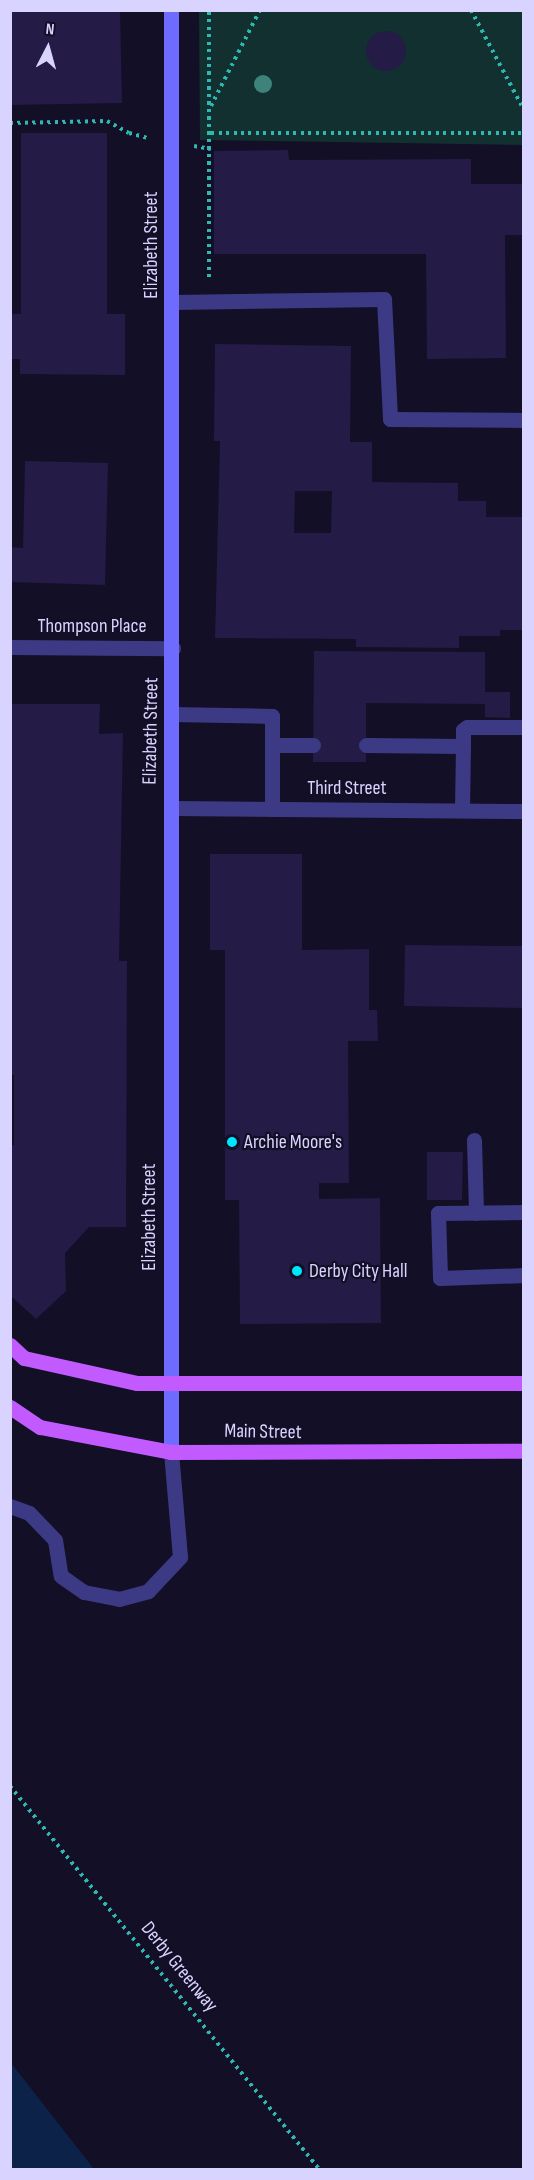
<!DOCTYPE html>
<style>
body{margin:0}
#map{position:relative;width:534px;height:2180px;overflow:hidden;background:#130f26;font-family:"Sofia Sans Condensed",sans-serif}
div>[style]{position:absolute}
.green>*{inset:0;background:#12302f}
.water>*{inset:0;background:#0c2248}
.building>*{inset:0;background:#241b47}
.round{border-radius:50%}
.path>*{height:4px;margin-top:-2px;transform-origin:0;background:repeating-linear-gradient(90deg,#2fb8b0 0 3px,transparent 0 7.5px)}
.service>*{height:15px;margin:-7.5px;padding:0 7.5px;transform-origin:7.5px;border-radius:7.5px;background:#3d3a85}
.minor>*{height:15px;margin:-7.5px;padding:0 7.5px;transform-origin:7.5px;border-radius:7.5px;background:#3d3a85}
.secondary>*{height:15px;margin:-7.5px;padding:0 7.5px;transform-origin:7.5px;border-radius:7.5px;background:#6f6bff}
.primary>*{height:15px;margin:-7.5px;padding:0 7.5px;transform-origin:7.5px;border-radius:7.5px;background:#c25bff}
.trees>*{width:18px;height:18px;margin:-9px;border-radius:50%;background:#3d827b}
.dots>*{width:16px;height:16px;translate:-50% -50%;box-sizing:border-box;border:3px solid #130f26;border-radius:50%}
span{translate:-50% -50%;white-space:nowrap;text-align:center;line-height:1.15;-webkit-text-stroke:4.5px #130f26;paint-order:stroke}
.street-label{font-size:20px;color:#d9d4ff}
.poi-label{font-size:20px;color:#d9d4ff}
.left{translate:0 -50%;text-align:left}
.frame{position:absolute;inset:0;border:12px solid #d9d4ff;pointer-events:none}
.north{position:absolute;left:18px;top:18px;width:60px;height:60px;-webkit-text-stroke:4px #130f26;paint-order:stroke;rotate:6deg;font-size:16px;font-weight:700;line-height:24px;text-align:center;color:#d9d4ff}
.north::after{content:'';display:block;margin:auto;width:21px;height:27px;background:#d9d4ff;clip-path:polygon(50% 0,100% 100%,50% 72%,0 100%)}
</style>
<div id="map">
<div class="green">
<div style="clip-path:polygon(199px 11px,523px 11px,523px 145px,200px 140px)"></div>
</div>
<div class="water">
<div style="clip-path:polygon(10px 2063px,11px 2063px,94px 2169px,11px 2169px)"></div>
</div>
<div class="building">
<div style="clip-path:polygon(10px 10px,120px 10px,122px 103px,10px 105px)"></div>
<div class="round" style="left:366px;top:31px;width:40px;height:40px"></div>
<div style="clip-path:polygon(21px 133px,107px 133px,107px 314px,125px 314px,125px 375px,20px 374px,20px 359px,10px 359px,10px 314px,21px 314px)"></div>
<div style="clip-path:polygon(288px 150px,289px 160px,471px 159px,471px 184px,522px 184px,522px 235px,505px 235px,506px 358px,427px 359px,426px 254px,214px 254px,214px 151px)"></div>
<div style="clip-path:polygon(evenodd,215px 344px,351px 346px,350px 442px,372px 442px,372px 482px,458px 483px,458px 501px,486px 501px,486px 517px,523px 517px,522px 630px,500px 630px,500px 636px,459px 636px,459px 648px,356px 647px,356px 639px,215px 638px,220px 441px,214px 441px,215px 344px,295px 491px,332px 491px,331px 533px,294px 533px,295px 491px)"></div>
<div style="clip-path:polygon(25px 461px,108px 463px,105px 585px,10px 582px,10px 547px,23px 548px)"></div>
<div style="clip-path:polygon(314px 651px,485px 652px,485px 692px,510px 692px,510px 718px,485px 717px,485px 704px,366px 703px,366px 762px,313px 762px)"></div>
<div style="clip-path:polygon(10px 704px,100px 704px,99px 734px,123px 733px,119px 961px,127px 961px,126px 1227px,89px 1227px,65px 1253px,66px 1291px,36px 1319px,10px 1295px,10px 1145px,14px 1145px,14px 1075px,10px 1075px)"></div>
<div style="clip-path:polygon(210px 854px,302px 854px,302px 950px,369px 949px,369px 1010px,377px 1010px,378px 1041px,348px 1041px,349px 1183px,319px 1183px,319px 1199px,380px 1198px,381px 1323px,240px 1324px,239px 1200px,225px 1200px,225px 950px,210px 950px)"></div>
<div style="clip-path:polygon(405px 945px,524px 946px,524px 1008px,404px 1006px)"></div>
<div style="clip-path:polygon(427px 1152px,463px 1152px,462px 1200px,427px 1200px)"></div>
</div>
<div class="path">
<div style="left:471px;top:10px;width:113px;rotate:62.1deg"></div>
<div style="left:211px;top:106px;width:108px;rotate:-63deg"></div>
<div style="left:10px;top:123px;width:97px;rotate:-1.2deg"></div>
<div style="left:107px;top:121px;width:25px;rotate:29deg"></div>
<div style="left:129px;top:133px;width:20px;rotate:15deg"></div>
<div style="left:211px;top:133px;width:313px"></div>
<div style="left:194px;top:146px;width:17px;rotate:10deg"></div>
<div style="left:209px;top:277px;width:267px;rotate:-90deg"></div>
<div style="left:10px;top:1786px;width:494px;rotate:51.1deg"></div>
</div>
<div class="service">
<div style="left:172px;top:302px;width:212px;rotate:-0.8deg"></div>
<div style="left:384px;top:299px;width:120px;rotate:87.1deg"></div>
<div style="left:390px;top:419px;width:134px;rotate:0.4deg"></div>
<div style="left:172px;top:714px;width:100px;rotate:1.1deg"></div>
<div style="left:272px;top:716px;width:93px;rotate:90deg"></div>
<div style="left:272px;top:745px;width:41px"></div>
<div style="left:366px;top:745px;width:97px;rotate:0.6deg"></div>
<div style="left:463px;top:746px;width:64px;rotate:90.9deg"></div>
<div style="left:463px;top:746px;width:16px;rotate:-90deg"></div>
<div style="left:463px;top:730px;width:5px;rotate:-37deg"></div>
<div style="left:467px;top:727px;width:57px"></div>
<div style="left:474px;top:1140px;width:73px;rotate:88.4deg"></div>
<div style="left:524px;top:1212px;width:86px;rotate:179.3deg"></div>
<div style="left:438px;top:1213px;width:65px;rotate:88.2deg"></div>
<div style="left:440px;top:1278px;width:84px;rotate:-2deg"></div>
<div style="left:10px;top:1506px;width:20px;rotate:20deg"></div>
<div style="left:29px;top:1513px;width:37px;rotate:46deg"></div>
<div style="left:55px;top:1540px;width:36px;rotate:81deg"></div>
<div style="left:61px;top:1576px;width:28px;rotate:35deg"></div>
<div style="left:84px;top:1592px;width:36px;rotate:11deg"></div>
<div style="left:119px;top:1599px;width:30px;rotate:-15deg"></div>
<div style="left:148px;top:1591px;width:47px;rotate:-46.7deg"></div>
<div style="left:180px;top:1557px;width:105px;rotate:-94.9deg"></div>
</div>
<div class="minor">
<div style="left:10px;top:647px;width:163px;rotate:0.4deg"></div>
<div style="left:171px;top:808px;width:353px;rotate:0.5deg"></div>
</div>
<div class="secondary">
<div style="left:171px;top:10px;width:1442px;rotate:90deg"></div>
</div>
<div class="primary">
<div style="left:10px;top:1345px;width:19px;rotate:43deg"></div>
<div style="left:24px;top:1358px;width:116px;rotate:12.5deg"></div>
<div style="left:137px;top:1383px;width:387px"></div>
<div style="left:10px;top:1407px;width:36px;rotate:34deg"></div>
<div style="left:40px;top:1427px;width:133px;rotate:10.8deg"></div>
<div style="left:171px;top:1452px;width:353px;rotate:-0.2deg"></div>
</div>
<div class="trees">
<div style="left:263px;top:84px"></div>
</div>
<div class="dots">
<div style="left:232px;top:1142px;background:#00e5ff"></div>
<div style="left:297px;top:1271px;background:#00e5ff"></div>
</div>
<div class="street-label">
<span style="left:151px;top:245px;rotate:-90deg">Elizabeth Street</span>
<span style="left:92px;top:626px">Thompson Place</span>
<span style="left:151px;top:731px;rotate:-89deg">Elizabeth Street</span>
<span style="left:347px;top:788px">Third Street</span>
<span style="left:149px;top:1217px;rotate:-90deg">Elizabeth Street</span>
<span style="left:263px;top:1432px;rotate:1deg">Main Street</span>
<span style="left:179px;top:1967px;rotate:51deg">Derby Greenway</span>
</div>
<div class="poi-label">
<span class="left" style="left:244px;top:1142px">Archie Moore's</span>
<span class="left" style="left:309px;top:1271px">Derby City Hall</span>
</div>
<div class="frame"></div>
<div class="north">N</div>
</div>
